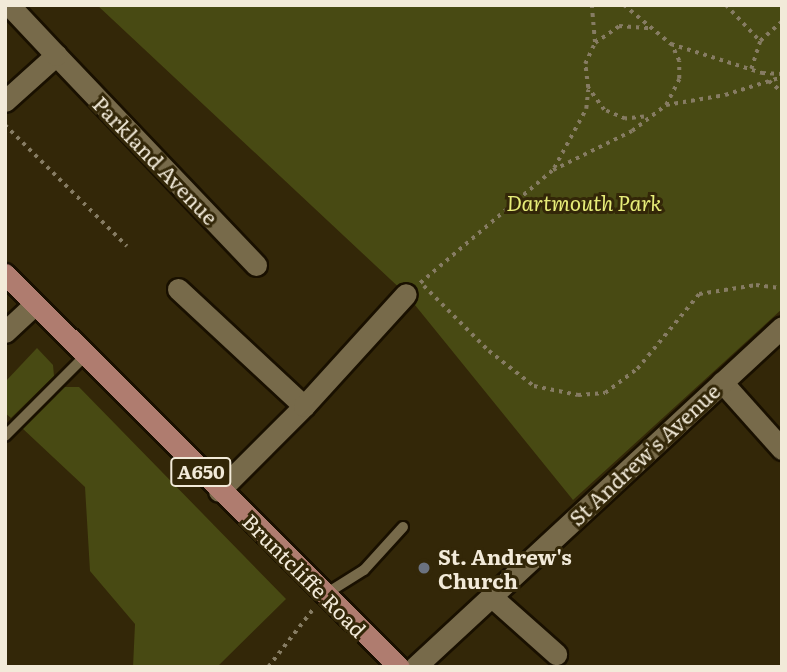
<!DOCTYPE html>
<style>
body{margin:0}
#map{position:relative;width:787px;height:672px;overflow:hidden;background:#332708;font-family:Literata,serif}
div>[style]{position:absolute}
.green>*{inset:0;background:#484a13}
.path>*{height:3.5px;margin-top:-1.75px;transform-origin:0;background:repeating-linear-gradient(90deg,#867c63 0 3.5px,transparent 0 8.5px)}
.roads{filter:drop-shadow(2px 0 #191000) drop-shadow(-2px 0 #191000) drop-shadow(0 2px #191000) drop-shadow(0 -2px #191000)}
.service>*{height:10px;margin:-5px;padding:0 5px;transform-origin:5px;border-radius:5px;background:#776a4a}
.minor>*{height:21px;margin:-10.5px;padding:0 10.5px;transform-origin:10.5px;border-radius:10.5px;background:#776a4a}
.tertiary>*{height:21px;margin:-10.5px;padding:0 10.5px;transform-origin:10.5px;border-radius:10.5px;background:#776a4a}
.primary>*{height:21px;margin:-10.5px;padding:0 10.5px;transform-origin:10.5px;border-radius:10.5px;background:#af7c6f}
.dots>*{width:19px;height:19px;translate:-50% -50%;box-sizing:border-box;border:4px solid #332708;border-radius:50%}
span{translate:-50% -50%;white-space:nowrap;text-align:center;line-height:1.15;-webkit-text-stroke:6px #332708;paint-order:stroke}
.shield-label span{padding:2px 5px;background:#332708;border:2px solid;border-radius:5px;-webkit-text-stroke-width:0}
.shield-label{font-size:19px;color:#f2ead9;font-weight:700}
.street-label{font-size:21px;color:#f2ead9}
.park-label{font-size:21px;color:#e6ec78;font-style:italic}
.poi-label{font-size:21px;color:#f2ead9;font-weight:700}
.left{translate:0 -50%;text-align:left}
.frame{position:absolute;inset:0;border:7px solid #f2ead9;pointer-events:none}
</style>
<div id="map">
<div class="green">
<div style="clip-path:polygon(97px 5px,782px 5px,782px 309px,573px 500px,406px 294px)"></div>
<div style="clip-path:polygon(37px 348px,53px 365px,54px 376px,11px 418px,5px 413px,5px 382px)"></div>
<div style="clip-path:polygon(64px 387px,79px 387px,286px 599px,217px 667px,133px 667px,135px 624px,90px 571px,85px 487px,22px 428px)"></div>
</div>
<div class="path">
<div style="left:592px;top:5px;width:38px;rotate:85deg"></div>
<div style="left:624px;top:5px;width:61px;rotate:39.7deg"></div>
<div style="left:671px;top:44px;width:96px;rotate:17.7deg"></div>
<div style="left:762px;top:73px;width:20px;rotate:3deg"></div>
<div style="left:726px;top:5px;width:50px;rotate:46.6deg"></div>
<div style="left:760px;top:41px;width:30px;rotate:-42deg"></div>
<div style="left:751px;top:69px;width:29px;rotate:-72deg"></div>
<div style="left:769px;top:81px;width:17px;rotate:40deg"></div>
<div style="left:666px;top:105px;width:29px;rotate:-63deg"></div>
<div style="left:679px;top:79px;width:18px;rotate:-90deg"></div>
<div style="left:679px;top:61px;width:19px;rotate:-115deg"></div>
<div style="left:644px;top:117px;width:19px;rotate:174deg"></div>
<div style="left:625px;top:119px;width:23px;rotate:-157deg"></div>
<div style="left:604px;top:110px;width:27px;rotate:-126deg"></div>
<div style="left:588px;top:88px;width:24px;rotate:-97deg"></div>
<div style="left:585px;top:64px;width:23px;rotate:-65deg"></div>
<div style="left:595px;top:43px;width:29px;rotate:-35deg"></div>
<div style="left:619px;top:26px;width:31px;rotate:4deg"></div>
<div style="left:5px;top:125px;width:172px;rotate:44.8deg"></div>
<div style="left:554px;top:168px;width:67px;rotate:-61.5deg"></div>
<div style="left:586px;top:109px;width:19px;rotate:-84deg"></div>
<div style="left:420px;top:283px;width:175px;rotate:-40.4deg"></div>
<div style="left:553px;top:170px;width:88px;rotate:-26.3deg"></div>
<div style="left:632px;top:131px;width:43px;rotate:-37.4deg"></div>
<div style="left:666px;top:105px;width:60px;rotate:-9.6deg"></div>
<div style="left:725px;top:95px;width:60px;rotate:-17.5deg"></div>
<div style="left:424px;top:286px;width:92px;rotate:45deg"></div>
<div style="left:489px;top:351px;width:57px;rotate:37.9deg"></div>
<div style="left:534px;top:386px;width:45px;rotate:11.6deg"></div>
<div style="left:578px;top:395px;width:27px;rotate:-4deg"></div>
<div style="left:605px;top:393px;width:40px;rotate:-37deg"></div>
<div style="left:637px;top:369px;width:97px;rotate:-50.4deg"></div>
<div style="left:699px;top:294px;width:58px;rotate:-9deg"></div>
<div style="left:756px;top:285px;width:26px;rotate:7deg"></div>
<div style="left:268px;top:667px;width:75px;rotate:-52.1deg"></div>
</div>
<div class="roads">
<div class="service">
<div style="left:5px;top:436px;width:112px;rotate:-45deg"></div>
<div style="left:324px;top:595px;width:47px;rotate:-32deg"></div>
<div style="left:364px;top:570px;width:58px;rotate:-47.8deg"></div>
</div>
<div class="minor">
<div style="left:56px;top:55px;width:290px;rotate:46.4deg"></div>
<div style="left:5px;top:101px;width:69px;rotate:-42deg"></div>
<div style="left:56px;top:55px;width:69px;rotate:-133.2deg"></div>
<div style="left:178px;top:289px;width:172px;rotate:42.9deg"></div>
<div style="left:5px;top:332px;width:40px;rotate:-43deg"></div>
<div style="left:722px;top:382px;width:90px;rotate:48.2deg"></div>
<div style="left:219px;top:491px;width:120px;rotate:-45deg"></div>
<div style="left:304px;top:406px;width:151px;rotate:-47.7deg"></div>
<div style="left:492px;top:597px;width:86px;rotate:41.7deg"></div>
</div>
<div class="tertiary">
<div style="left:415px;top:667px;width:500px;rotate:-42.81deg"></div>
</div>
<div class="primary">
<div style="left:5px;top:274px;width:556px;rotate:44.93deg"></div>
</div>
</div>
<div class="dots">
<div style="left:424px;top:568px;background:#6b7280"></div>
</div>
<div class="shield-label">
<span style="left:201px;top:472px">A650</span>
</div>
<div class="street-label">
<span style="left:156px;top:160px;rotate:46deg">Parkland Avenue</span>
<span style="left:644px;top:454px;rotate:-43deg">St Andrew's Avenue</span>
<span style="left:305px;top:575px;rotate:45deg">Bruntcliffe Road</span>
</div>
<div class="park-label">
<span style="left:584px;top:202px">Dartmouth Park</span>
</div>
<div class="poi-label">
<span class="left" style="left:438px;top:568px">St. Andrew's<br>Church</span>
</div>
<div class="frame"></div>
</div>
